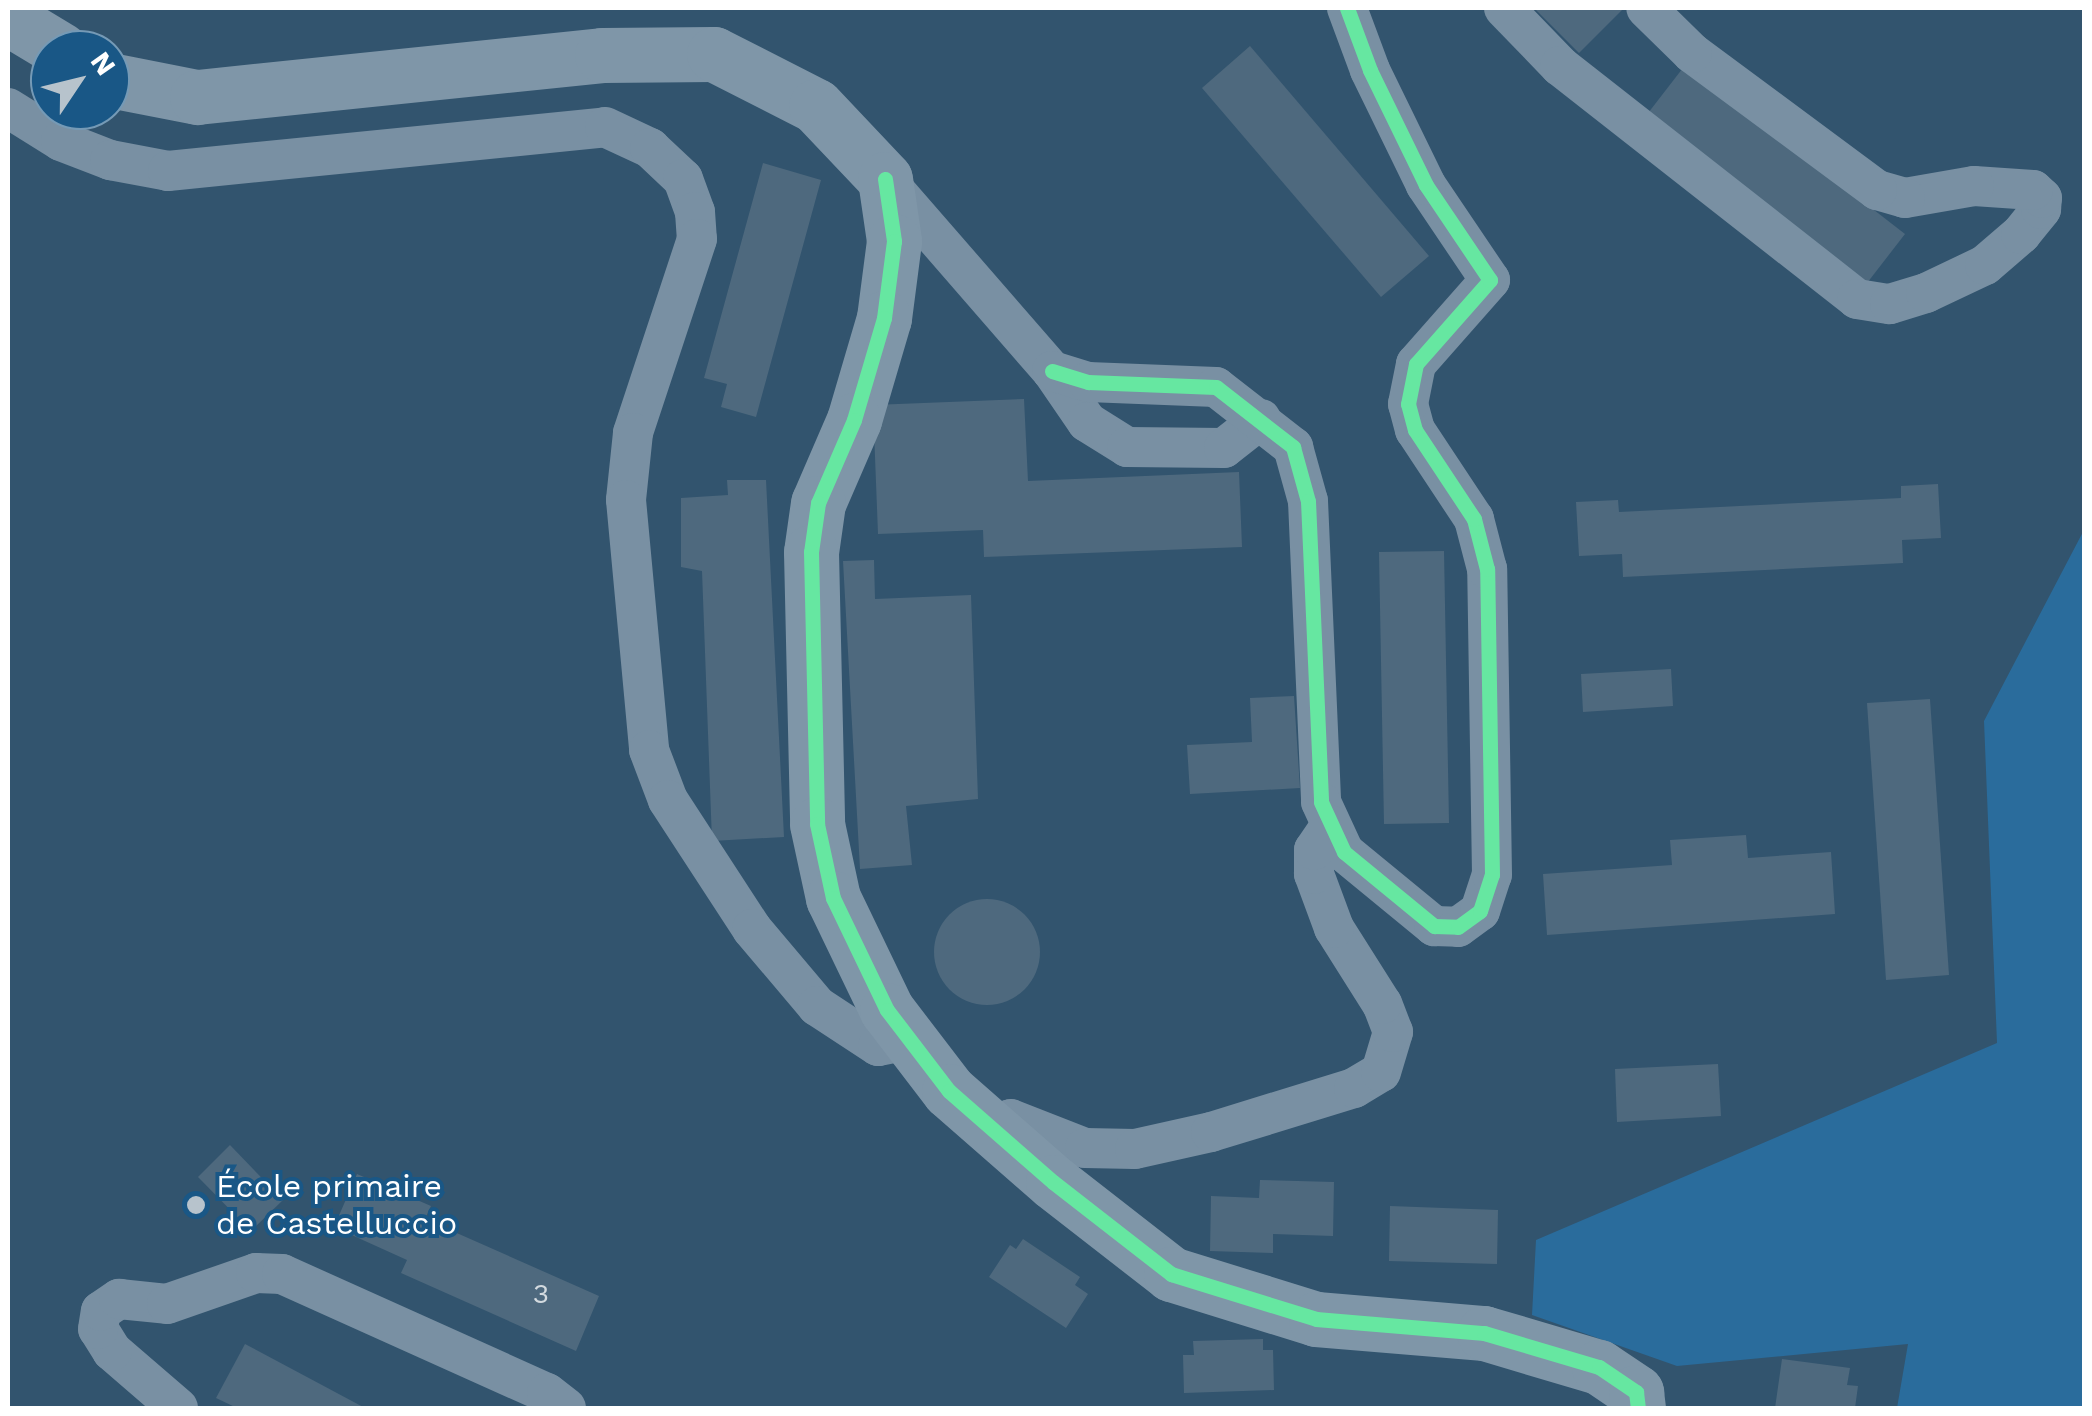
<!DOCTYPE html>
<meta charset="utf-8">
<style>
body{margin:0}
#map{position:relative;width:2092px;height:1416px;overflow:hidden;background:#32546e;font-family:"Work Sans",sans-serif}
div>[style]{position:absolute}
.green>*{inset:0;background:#2a6c9c}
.building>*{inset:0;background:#4e697e}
.round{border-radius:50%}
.street>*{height:40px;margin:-20px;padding:0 20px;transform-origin:20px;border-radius:20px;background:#7990a3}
.secondary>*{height:55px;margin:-27.5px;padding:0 27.5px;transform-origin:27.5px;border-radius:27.5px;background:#7f96a8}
.cycleway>*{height:15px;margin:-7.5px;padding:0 7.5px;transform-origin:7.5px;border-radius:7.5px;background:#66e7a1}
.dots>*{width:28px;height:28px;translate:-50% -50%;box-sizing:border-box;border:5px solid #195786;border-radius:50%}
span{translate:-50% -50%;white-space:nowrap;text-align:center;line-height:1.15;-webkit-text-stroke:8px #195786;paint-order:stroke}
.number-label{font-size:28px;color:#d3dadf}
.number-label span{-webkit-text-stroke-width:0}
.poi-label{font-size:32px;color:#fff}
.left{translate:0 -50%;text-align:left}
.frame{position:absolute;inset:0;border:10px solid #fff;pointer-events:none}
.north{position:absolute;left:30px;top:30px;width:100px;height:100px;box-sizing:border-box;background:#195786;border:2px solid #759ab6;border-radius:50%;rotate:55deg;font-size:28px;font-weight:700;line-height:40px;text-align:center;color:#fff}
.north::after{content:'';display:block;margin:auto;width:35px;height:45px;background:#b7c3cc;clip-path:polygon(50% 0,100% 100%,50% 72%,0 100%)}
</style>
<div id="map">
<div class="green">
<div style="clip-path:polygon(2084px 530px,2084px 1408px,1897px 1408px,1908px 1344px,1677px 1366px,1532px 1315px,1536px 1240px,1997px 1043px,1984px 721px)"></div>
</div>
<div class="building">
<div style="clip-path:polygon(1534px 8px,1621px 8px,1623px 9px,1579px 53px)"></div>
<div style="clip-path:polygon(1250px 46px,1429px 256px,1381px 297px,1202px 88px)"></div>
<div style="clip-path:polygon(1686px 64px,1905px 234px,1864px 287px,1645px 117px)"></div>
<div style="clip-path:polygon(763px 163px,821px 180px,756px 417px,721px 407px,727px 384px,704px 378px)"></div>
<div style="clip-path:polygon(1024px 399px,1028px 481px,1239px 472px,1242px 547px,984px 557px,983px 530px,878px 534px,873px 405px)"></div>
<div style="clip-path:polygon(727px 480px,766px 480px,784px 837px,712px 841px,702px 571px,681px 567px,681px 498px,728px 495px)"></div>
<div style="clip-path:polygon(1938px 484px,1941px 538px,1902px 540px,1903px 563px,1623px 577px,1622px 554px,1579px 556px,1576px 502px,1618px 500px,1619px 512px,1901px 498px,1901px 486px)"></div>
<div style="clip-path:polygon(1444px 551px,1449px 823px,1384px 824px,1379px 552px)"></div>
<div style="clip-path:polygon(874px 560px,875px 599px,971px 595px,978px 799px,906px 806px,912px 865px,860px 869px,843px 561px)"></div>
<div style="clip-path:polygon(1671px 669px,1673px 706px,1583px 712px,1581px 674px)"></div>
<div style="clip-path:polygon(1294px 696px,1300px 788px,1190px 794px,1187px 745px,1252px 742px,1250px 698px)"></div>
<div style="clip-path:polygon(1930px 699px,1949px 975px,1886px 980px,1867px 703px)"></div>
<div style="clip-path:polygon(1746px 835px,1748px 858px,1831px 852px,1835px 914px,1547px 935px,1543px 874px,1672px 865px,1670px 840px)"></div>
<div class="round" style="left:934px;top:899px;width:106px;height:106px"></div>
<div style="clip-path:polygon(1718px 1064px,1721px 1116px,1617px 1122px,1615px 1069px)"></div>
<div style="clip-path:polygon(230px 1145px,283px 1200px,251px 1231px,198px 1177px)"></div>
<div style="clip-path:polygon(357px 1174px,431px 1206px,425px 1219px,599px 1296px,576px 1351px,401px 1273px,407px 1260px,334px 1227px)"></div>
<div style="clip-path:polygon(1260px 1180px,1334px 1182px,1333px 1236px,1273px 1234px,1273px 1253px,1210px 1251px,1211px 1196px,1259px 1198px)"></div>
<div style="clip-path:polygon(1390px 1206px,1498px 1210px,1497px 1264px,1389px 1261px)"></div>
<div style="clip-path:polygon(1023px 1239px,1080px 1277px,1075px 1285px,1088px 1294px,1066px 1328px,989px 1277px,1010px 1245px,1016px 1249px)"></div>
<div style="clip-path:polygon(1263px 1339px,1263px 1350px,1273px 1350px,1274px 1390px,1184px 1393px,1183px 1355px,1194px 1355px,1193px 1341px)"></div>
<div style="clip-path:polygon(245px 1344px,365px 1408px,237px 1408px,216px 1398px)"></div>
<div style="clip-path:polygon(1782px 1359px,1850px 1368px,1847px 1385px,1858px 1386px,1855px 1408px,1775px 1408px)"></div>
</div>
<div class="street">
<div style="left:1504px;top:8px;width:81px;rotate:46deg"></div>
<div style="left:1560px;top:66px;width:377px;rotate:38.1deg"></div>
<div style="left:1857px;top:299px;width:33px;rotate:9deg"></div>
<div style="left:1890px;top:304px;width:38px;rotate:-17deg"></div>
<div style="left:1926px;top:293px;width:65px;rotate:-25.4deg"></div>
<div style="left:1985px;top:265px;width:48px;rotate:-40.7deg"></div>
<div style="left:2021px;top:234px;width:32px;rotate:-51deg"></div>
<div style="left:2041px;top:209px;width:11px;rotate:-85deg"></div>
<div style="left:2042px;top:198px;width:12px;rotate:-138deg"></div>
<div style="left:2033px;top:190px;width:59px;rotate:-176.1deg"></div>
<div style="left:1974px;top:186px;width:70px;rotate:170.1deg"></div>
<div style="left:1905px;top:198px;width:29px;rotate:-164deg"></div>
<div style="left:1877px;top:190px;width:230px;rotate:-143.5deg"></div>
<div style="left:1692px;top:53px;width:64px;rotate:-135.6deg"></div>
<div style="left:8px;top:108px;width:62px;rotate:31.9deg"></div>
<div style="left:61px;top:141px;width:53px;rotate:21.2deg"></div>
<div style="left:110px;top:160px;width:59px;rotate:10.7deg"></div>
<div style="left:168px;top:171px;width:439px;rotate:-5.7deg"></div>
<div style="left:605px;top:127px;width:50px;rotate:25deg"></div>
<div style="left:650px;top:148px;width:45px;rotate:43.2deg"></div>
<div style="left:683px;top:179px;width:35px;rotate:70deg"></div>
<div style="left:695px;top:212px;width:27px;rotate:86deg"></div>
<div style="left:697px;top:239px;width:204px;rotate:108.3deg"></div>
<div style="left:633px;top:433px;width:67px;rotate:96deg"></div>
<div style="left:626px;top:500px;width:251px;rotate:84.7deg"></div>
<div style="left:649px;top:750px;width:53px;rotate:69.2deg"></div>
<div style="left:668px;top:800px;width:154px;rotate:56.9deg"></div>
<div style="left:752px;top:929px;width:101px;rotate:49.8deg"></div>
<div style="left:817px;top:1006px;width:73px;rotate:33.3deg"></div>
<div style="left:878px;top:1046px;width:32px;rotate:-11deg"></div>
<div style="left:885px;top:179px;width:254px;rotate:49deg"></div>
<div style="left:1052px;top:371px;width:62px;rotate:55.5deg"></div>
<div style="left:1087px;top:422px;width:47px;rotate:32deg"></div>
<div style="left:1127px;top:447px;width:97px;rotate:0.6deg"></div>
<div style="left:1224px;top:448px;width:47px;rotate:-38.1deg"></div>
<div style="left:1052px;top:371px;width:38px;rotate:17deg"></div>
<div style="left:1088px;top:382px;width:128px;rotate:2.2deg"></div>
<div style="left:1216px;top:387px;width:98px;rotate:37.9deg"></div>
<div style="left:1293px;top:447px;width:56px;rotate:74.5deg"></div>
<div style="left:1308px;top:501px;width:301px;rotate:87.5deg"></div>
<div style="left:1321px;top:802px;width:55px;rotate:65.3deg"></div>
<div style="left:1344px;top:852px;width:117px;rotate:39.4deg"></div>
<div style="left:1434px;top:926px;width:24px;rotate:2deg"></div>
<div style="left:1458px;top:927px;width:27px;rotate:-36deg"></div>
<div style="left:1480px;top:911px;width:38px;rotate:-72deg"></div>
<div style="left:1492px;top:875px;width:306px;rotate:-90.9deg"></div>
<div style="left:1487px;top:569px;width:52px;rotate:-104.6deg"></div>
<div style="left:1474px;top:519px;width:107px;rotate:-123.5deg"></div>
<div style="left:1415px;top:430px;width:27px;rotate:-105deg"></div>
<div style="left:1408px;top:404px;width:41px;rotate:-78.7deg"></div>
<div style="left:1416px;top:364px;width:112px;rotate:-48.6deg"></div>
<div style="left:1490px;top:280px;width:115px;rotate:-124deg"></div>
<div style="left:1426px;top:185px;width:128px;rotate:-116deg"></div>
<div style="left:1370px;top:70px;width:66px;rotate:-110.4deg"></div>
<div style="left:989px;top:1127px;width:23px;rotate:-20deg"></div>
<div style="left:1011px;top:1119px;width:79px;rotate:21.4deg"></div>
<div style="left:1085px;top:1148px;width:50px;rotate:1.1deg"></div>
<div style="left:1135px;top:1149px;width:78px;rotate:-12.6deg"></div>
<div style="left:1211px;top:1132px;width:150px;rotate:-17.1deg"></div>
<div style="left:1354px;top:1088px;width:31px;rotate:-31deg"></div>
<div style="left:1381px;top:1072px;width:42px;rotate:-73.3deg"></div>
<div style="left:1393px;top:1032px;width:30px;rotate:-111deg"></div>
<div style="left:1382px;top:1004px;width:90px;rotate:-122.3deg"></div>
<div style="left:1334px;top:928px;width:58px;rotate:-110.3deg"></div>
<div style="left:1314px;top:874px;width:24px;rotate:-90deg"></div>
<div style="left:1314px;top:850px;width:30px;rotate:-56deg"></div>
<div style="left:178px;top:1408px;width:87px;rotate:-139.2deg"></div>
<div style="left:112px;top:1351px;width:26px;rotate:-122deg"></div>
<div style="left:98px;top:1329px;width:18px;rotate:-81deg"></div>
<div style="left:101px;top:1311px;width:22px;rotate:-34deg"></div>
<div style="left:119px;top:1299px;width:48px;rotate:5.9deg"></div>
<div style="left:167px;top:1304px;width:94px;rotate:-19.2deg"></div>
<div style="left:256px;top:1273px;width:26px;rotate:2deg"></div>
<div style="left:282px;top:1274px;width:290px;rotate:24.2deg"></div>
<div style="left:547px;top:1393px;width:24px;rotate:38deg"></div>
</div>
<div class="secondary">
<div style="left:8px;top:18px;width:62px;rotate:31.1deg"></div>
<div style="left:110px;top:80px;width:89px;rotate:11.1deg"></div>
<div style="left:197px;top:97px;width:407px;rotate:-5.9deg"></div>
<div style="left:602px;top:55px;width:112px;rotate:-0.5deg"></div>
<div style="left:714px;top:54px;width:114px;rotate:27deg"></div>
<div style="left:816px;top:106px;width:100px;rotate:46.6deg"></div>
<div style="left:885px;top:179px;width:63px;rotate:81.7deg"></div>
<div style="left:894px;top:241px;width:78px;rotate:97.4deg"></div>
<div style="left:884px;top:318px;width:106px;rotate:106.4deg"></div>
<div style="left:854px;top:420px;width:90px;rotate:113.4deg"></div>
<div style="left:818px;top:503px;width:49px;rotate:98.1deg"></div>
<div style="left:811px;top:552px;width:272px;rotate:88.7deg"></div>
<div style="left:817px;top:824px;width:76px;rotate:77.8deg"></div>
<div style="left:833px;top:898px;width:124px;rotate:64.3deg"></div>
<div style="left:887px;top:1010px;width:102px;rotate:52.6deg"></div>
<div style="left:949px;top:1091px;width:138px;rotate:41.2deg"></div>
<div style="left:1053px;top:1182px;width:150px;rotate:37.9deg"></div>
<div style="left:1171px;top:1274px;width:152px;rotate:17.2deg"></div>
<div style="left:1316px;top:1319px;width:169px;rotate:4.8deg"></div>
<div style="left:1484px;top:1333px;width:120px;rotate:16.5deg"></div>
<div style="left:1599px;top:1367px;width:45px;rotate:34deg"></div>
<div style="left:1636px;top:1392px;width:16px;rotate:83deg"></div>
</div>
<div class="cycleway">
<div style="left:885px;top:179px;width:63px;rotate:81.7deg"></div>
<div style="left:894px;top:241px;width:78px;rotate:97.4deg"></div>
<div style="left:884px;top:318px;width:106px;rotate:106.4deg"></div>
<div style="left:854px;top:420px;width:90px;rotate:113.4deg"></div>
<div style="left:818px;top:503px;width:49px;rotate:98.1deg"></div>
<div style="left:811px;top:552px;width:272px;rotate:88.7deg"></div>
<div style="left:817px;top:824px;width:76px;rotate:77.8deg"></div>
<div style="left:833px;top:898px;width:124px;rotate:64.3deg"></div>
<div style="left:887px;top:1010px;width:102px;rotate:52.6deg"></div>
<div style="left:949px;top:1091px;width:138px;rotate:41.2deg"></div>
<div style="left:1053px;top:1182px;width:150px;rotate:37.9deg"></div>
<div style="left:1171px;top:1274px;width:152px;rotate:17.2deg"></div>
<div style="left:1316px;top:1319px;width:169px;rotate:4.8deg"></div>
<div style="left:1484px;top:1333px;width:120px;rotate:16.5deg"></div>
<div style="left:1599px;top:1367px;width:45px;rotate:34deg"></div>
<div style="left:1636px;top:1392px;width:16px;rotate:83deg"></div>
<div style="left:1052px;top:371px;width:38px;rotate:17deg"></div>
<div style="left:1088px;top:382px;width:128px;rotate:2.2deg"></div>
<div style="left:1216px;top:387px;width:98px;rotate:37.9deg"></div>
<div style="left:1293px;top:447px;width:56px;rotate:74.5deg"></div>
<div style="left:1308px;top:501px;width:301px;rotate:87.5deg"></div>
<div style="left:1321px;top:802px;width:55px;rotate:65.3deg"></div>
<div style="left:1344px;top:852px;width:117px;rotate:39.4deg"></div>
<div style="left:1434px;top:926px;width:24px;rotate:2deg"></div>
<div style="left:1458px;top:927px;width:27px;rotate:-36deg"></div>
<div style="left:1480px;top:911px;width:38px;rotate:-72deg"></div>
<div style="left:1492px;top:875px;width:306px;rotate:-90.9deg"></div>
<div style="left:1487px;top:569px;width:52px;rotate:-104.6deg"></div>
<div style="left:1474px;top:519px;width:107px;rotate:-123.5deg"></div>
<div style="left:1415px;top:430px;width:27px;rotate:-105deg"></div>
<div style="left:1408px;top:404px;width:41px;rotate:-78.7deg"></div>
<div style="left:1416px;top:364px;width:112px;rotate:-48.6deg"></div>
<div style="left:1490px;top:280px;width:115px;rotate:-124deg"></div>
<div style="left:1426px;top:185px;width:128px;rotate:-116deg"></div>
<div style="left:1370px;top:70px;width:66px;rotate:-110.4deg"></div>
</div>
<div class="dots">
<div style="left:196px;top:1205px;background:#b7c3cc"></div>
</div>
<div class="number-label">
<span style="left:541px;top:1294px">3</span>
</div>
<div class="poi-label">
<span class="left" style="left:216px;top:1205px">École primaire<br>de Castelluccio</span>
</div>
<div class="frame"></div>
<div class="north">N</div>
</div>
